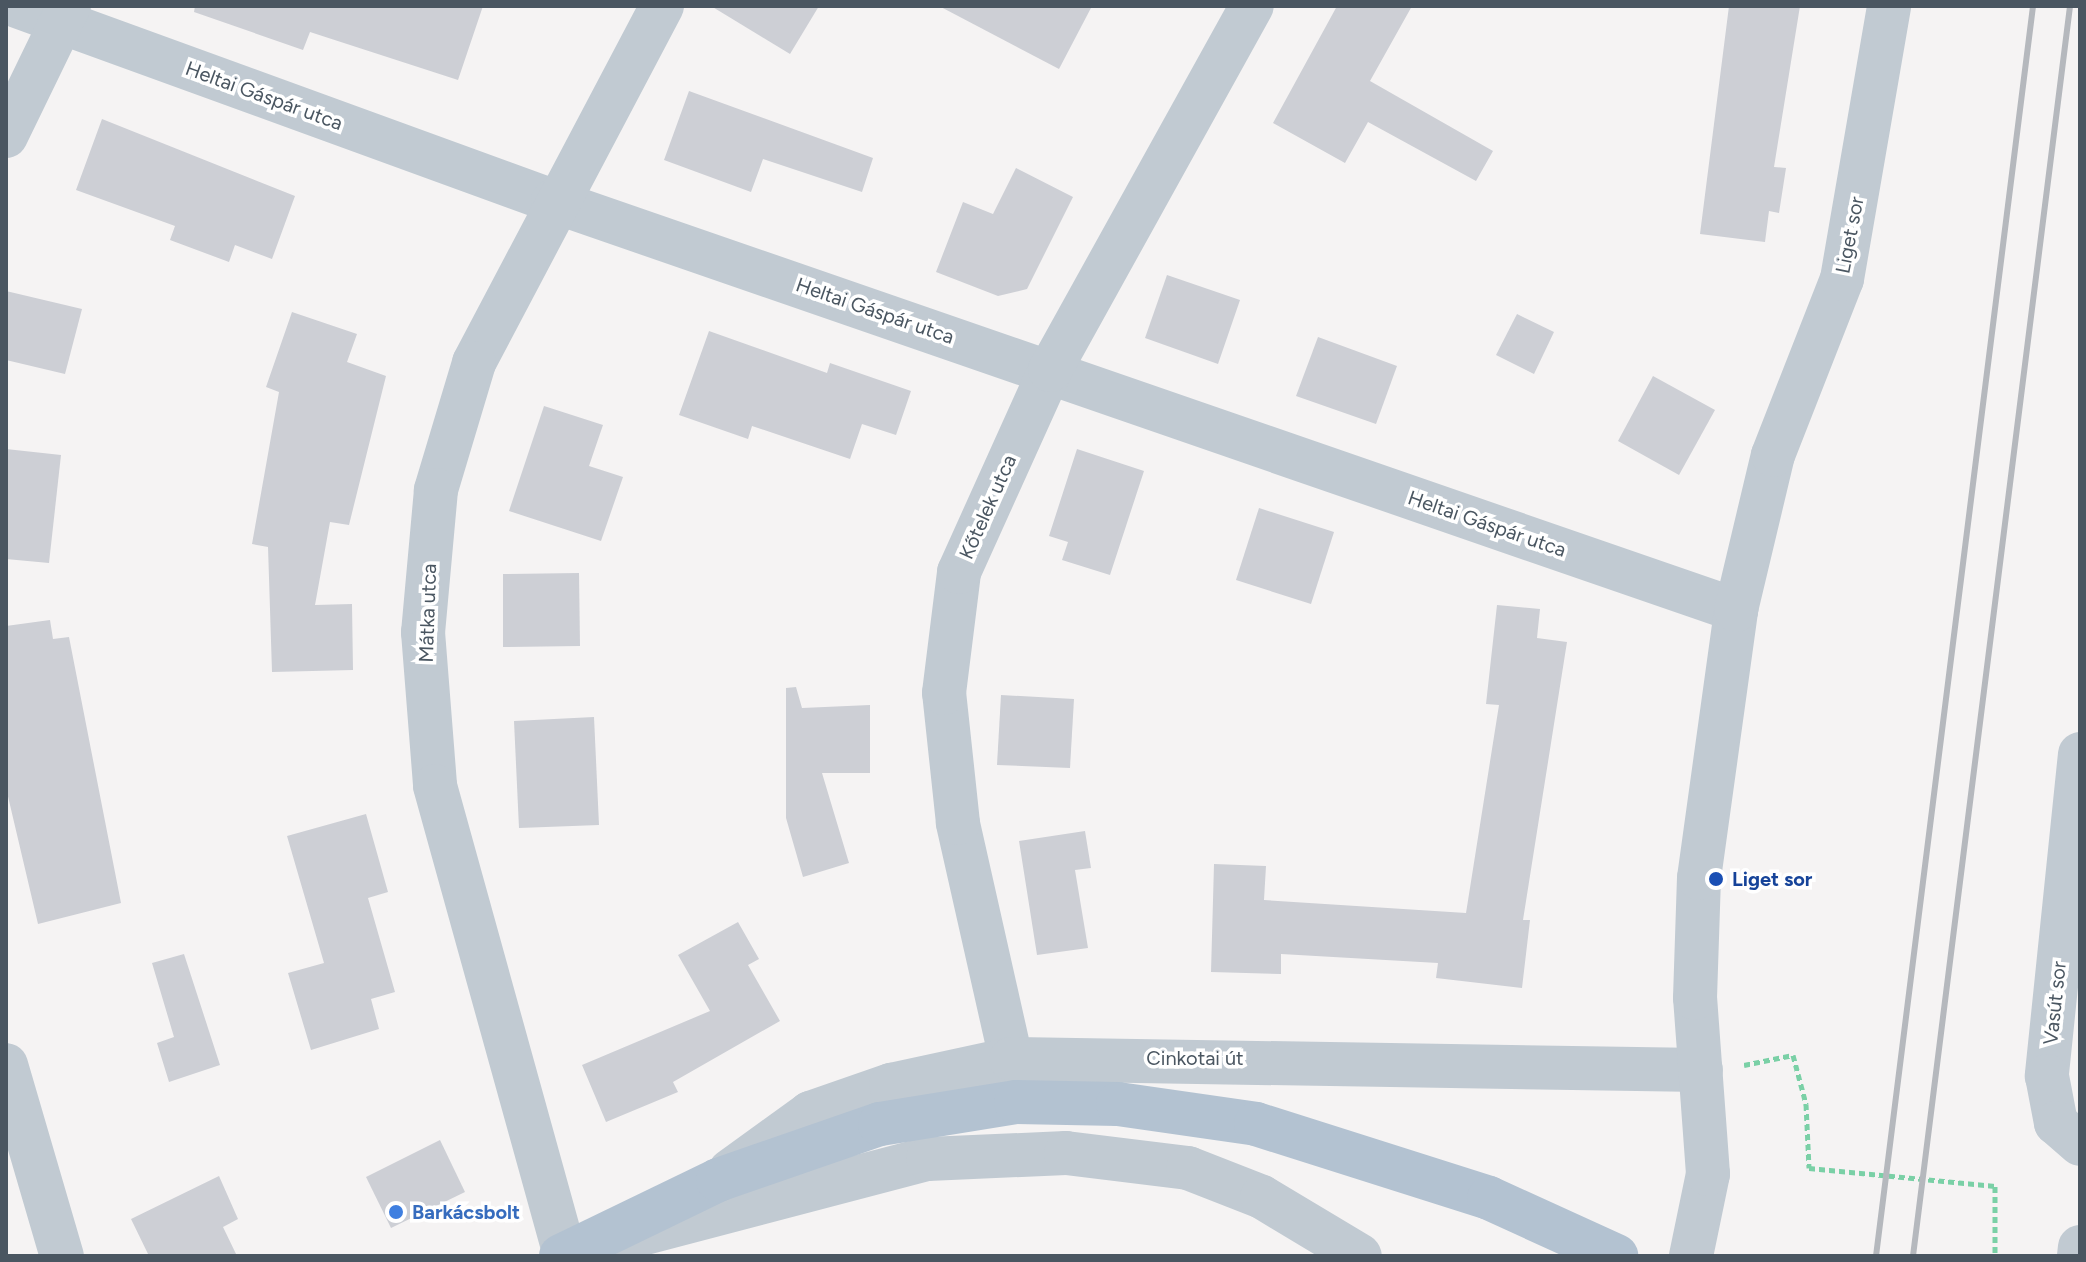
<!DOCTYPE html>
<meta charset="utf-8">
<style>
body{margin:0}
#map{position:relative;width:2086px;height:1262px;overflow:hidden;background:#f5f3f3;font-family:Figtree,sans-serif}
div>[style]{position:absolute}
.building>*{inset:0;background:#cdcfd5}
.path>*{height:5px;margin-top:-2.5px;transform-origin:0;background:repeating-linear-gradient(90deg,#7ad0a6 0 6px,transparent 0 10px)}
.minor>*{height:44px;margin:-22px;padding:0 22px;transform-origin:22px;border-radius:22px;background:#c1cad2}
.major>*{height:44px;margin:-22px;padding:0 22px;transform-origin:22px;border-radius:22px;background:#b3c2d1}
.rail>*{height:6px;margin:-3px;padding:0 3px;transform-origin:3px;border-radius:3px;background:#b5b8bd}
.dots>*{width:22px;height:22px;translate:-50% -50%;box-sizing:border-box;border:4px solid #fff;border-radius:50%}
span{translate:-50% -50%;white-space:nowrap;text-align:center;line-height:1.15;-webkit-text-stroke:7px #fff;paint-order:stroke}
.street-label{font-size:20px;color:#4a5661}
.transit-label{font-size:20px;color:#164399;font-weight:700}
.left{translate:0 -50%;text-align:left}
.shop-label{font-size:20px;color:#366cbe;font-weight:700}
.frame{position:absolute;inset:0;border:8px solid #4a5661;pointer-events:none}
</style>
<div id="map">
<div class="building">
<div style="clip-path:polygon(195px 6px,483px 6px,458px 80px,310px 32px,303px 50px,194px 12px)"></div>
<div style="clip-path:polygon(711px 6px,819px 6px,790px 54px)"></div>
<div style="clip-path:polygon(939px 6px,1092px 6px,1059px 69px)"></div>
<div style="clip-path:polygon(1337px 6px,1412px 6px,1370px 81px,1493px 151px,1476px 181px,1368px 122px,1345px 163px,1273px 123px)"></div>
<div style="clip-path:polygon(1729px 6px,1800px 6px,1774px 167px,1786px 168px,1779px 213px,1769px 211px,1765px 242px,1700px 234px)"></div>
<div style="clip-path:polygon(689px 91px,873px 158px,862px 192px,763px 159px,751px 192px,664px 160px)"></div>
<div style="clip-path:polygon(102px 119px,295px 196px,272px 259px,235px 245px,229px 262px,170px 240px,175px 226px,76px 190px)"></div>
<div style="clip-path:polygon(1016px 168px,1073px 197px,1027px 289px,998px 296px,936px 272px,963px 202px,993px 214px)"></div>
<div style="clip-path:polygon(1167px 275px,1240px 300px,1218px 364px,1145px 338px)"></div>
<div style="clip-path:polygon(6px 291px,82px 309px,65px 374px,6px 360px)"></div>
<div style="clip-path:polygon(292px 312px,357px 334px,347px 362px,386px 376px,349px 525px,330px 522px,315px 605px,352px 604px,353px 670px,272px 672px,268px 547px,252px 544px,279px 392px,266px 387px)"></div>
<div style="clip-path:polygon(1517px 314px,1554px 332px,1534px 374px,1496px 355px)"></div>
<div style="clip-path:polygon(709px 331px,827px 373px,830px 363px,911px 391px,896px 435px,862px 424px,850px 459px,752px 426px,748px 439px,679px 415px)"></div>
<div style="clip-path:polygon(1318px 337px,1397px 366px,1376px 424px,1296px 396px)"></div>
<div style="clip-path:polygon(1653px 376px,1715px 410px,1679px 475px,1618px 441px)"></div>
<div style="clip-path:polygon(544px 406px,603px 425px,589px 466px,623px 477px,601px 541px,509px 511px)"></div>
<div style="clip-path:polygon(6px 449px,61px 455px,49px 563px,6px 559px)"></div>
<div style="clip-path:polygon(1077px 449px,1144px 471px,1110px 575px,1062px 560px,1068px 542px,1049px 536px)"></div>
<div style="clip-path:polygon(1259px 508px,1334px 532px,1311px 604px,1236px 580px)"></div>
<div style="clip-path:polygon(579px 573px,580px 646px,503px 647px,503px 574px)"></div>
<div style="clip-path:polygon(1497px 605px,1540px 609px,1537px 638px,1567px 642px,1523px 920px,1530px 920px,1522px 988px,1436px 978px,1438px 963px,1281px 954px,1281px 974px,1211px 972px,1214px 864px,1266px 866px,1264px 900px,1466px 913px,1499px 705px,1486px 704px)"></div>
<div style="clip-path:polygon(50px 620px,53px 639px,69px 637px,121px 903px,38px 924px,6px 788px,6px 626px)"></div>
<div style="clip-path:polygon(796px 687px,802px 708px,870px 705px,870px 773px,822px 773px,849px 863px,803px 877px,786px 818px,786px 688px)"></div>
<div style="clip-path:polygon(1001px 695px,1074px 699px,1070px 768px,997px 765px)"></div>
<div style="clip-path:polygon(594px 717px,599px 825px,519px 828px,514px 721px)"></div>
<div style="clip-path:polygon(366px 814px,388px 892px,368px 898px,395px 992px,371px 999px,379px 1029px,311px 1050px,288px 973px,324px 963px,287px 836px)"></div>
<div style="clip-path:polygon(1085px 831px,1091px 868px,1075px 870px,1088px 948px,1037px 955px,1019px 841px)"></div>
<div style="clip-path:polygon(738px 922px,759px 959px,748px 965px,780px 1021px,673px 1082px,678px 1092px,606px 1122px,582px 1065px,710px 1011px,678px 955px)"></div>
<div style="clip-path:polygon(184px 954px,220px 1065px,169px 1082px,157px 1043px,174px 1037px,152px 963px)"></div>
<div style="clip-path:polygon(440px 1140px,465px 1192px,391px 1228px,366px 1177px)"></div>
<div style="clip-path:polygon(219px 1176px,238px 1219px,223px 1227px,237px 1256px,149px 1256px,131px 1219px)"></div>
</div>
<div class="path">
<div style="left:1744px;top:1065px;width:50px;rotate:-11.5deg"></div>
<div style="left:1793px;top:1055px;width:51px;rotate:75.1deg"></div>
<div style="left:1806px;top:1104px;width:64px;rotate:87.3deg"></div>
<div style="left:1809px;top:1168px;width:187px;rotate:5.5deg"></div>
<div style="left:1995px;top:1186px;width:70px;rotate:90deg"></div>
</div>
<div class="minor">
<div style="left:17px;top:6px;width:570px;rotate:19.99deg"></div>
<div style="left:553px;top:201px;width:1252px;rotate:19.07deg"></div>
<div style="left:662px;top:6px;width:403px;rotate:117.8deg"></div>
<div style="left:474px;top:363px;width:133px;rotate:106.7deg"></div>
<div style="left:436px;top:490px;width:143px;rotate:95.2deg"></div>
<div style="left:423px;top:632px;width:154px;rotate:85.5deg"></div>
<div style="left:435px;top:786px;width:486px;rotate:74.5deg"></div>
<div style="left:565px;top:1254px;width:375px;rotate:-14.7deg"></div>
<div style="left:928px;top:1159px;width:138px;rotate:-2.5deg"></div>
<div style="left:1066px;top:1153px;width:123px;rotate:7deg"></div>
<div style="left:1188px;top:1168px;width:79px;rotate:21.4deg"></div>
<div style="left:1262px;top:1197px;width:114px;rotate:31deg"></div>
<div style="left:6px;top:136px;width:144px;rotate:-64.1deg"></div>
<div style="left:2080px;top:754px;width:324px;rotate:95.9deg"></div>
<div style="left:2047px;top:1076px;width:48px;rotate:79.2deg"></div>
<div style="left:2056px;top:1123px;width:32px;rotate:41deg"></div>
<div style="left:1011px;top:1059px;width:242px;rotate:-102.7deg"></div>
<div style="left:958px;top:823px;width:131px;rotate:-96.1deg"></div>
<div style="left:944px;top:693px;width:122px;rotate:-82.9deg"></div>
<div style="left:959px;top:572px;width:222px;rotate:-65.7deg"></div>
<div style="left:1050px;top:370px;width:416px;rotate:-61deg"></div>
<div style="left:6px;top:1065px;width:199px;rotate:73.7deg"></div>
<div style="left:730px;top:1171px;width:99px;rotate:-35.9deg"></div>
<div style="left:810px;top:1113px;width:86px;rotate:-19.1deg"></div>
<div style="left:891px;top:1085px;width:123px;rotate:-12.2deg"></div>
<div style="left:1011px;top:1059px;width:690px;rotate:0.91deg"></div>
<div style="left:1691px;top:1256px;width:84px;rotate:-78.3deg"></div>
<div style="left:1708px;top:1174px;width:176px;rotate:-94.2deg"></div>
<div style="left:1695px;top:998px;width:120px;rotate:-88.1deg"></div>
<div style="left:1699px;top:878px;width:271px;rotate:-82.1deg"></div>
<div style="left:1736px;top:610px;width:159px;rotate:-76.6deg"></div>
<div style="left:1773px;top:455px;width:189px;rotate:-68.6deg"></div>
<div style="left:1842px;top:279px;width:277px;rotate:-80.2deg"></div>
<div style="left:2079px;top:1256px;width:9px;rotate:-84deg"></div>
</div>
<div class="major">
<div style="left:561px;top:1256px;width:174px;rotate:-25.8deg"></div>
<div style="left:718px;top:1180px;width:171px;rotate:-19.1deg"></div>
<div style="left:880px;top:1124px;width:138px;rotate:-9.2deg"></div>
<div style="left:1016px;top:1102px;width:102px;rotate:1.1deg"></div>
<div style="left:1118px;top:1104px;width:139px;rotate:8.2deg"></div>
<div style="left:1256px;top:1124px;width:244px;rotate:17.6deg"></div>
<div style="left:1489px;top:1198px;width:140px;rotate:24.5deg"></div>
</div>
<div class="rail">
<div style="left:1876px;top:1256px;width:1260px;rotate:-82.84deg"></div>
<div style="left:1913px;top:1256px;width:1260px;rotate:-82.84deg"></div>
</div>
<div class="dots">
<div style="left:1716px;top:879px;background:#1a4fb4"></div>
<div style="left:396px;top:1212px;background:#3f7fe0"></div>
</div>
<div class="street-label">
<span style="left:264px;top:96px;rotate:20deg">Heltai Gáspár utca</span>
<span style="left:1850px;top:235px;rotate:-79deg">Liget sor</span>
<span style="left:875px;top:311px;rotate:19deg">Heltai Gáspár utca</span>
<span style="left:988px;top:507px;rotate:-66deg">Kőtelek utca</span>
<span style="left:1487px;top:524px;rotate:19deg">Heltai Gáspár utca</span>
<span style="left:428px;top:613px;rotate:-88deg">Mátka utca</span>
<span style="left:2055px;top:1003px;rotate:-84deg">Vasút sor</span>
<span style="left:1195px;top:1058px">Cinkotai út</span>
</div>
<div class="transit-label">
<span class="left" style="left:1732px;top:879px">Liget sor</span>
</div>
<div class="shop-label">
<span class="left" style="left:412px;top:1212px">Barkácsbolt</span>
</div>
<div class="frame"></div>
</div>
